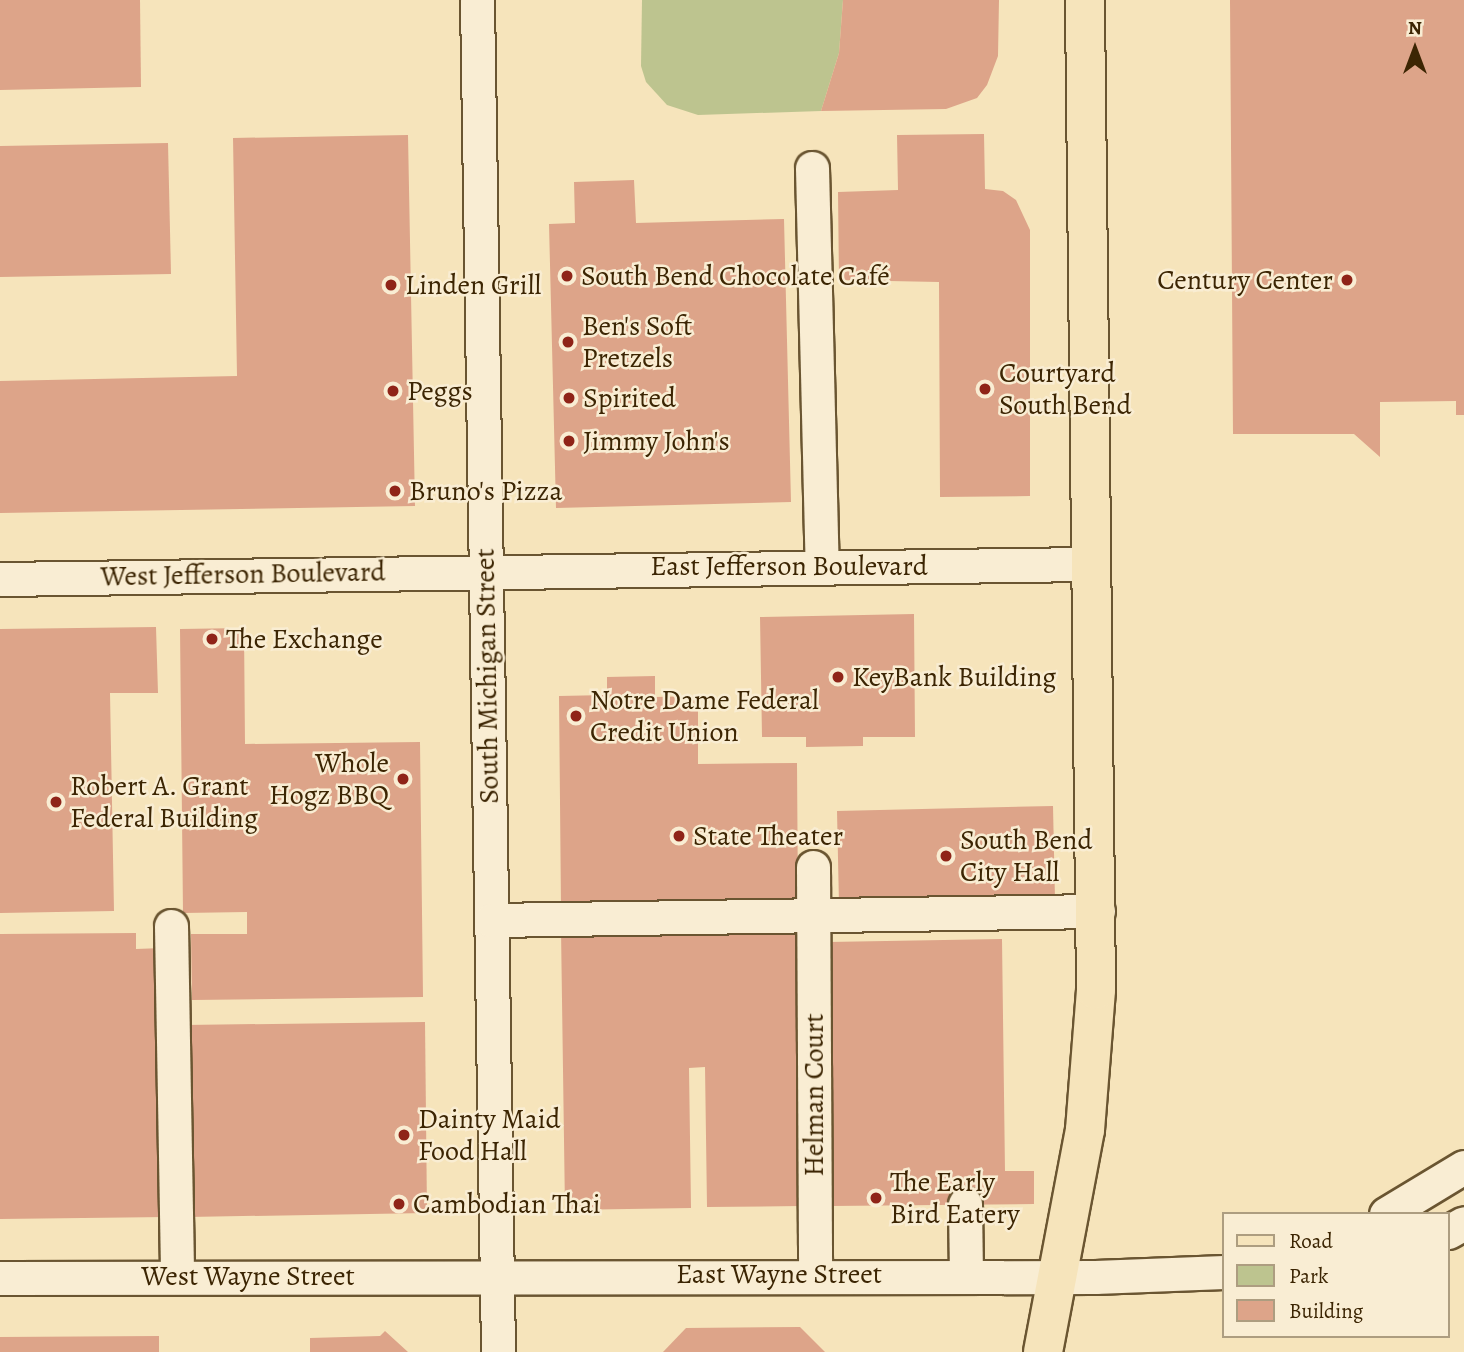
<!DOCTYPE html>
<meta charset="utf-8">
<style>
body{margin:0}
#map{position:relative;width:1464px;height:1352px;overflow:hidden;background:#f6e4bb;font-family:Alegreya,serif}
div>[style]{position:absolute}
.green>*{inset:0;background:#bdc48f}
.building>*{inset:0;background:#dda489}
.roads{filter:drop-shadow(2px 0 #6a5531) drop-shadow(-2px 0 #6a5531) drop-shadow(0 2px #6a5531) drop-shadow(0 -2px #6a5531)}
.minor>*{height:33px;margin:-16.5px;padding:0 16.5px;transform-origin:16.5px;border-radius:16.5px;background:#f9edd3}
.major>*{height:38px;margin:-19px;padding:0 19px;transform-origin:19px;border-radius:19px;background:#f6e4bb}
.dots>*{width:19px;height:19px;translate:-50% -50%;box-sizing:border-box;border:4px solid #f9edd3;border-radius:50%}
span{translate:-50% -50%;white-space:nowrap;text-align:center;line-height:1.15;-webkit-text-stroke:5px #f9edd3;paint-order:stroke}
.poi-label{font-size:28px;color:#3c2503}
.left{translate:0 -50%;text-align:left}
.right{translate:-100% -50%;text-align:right}
.street-label{font-size:28px;color:#3c2503}
.legend{position:absolute;left:1222px;top:1212px;width:228px;height:126px;box-sizing:border-box;background:#f9edd3;border:2px solid #ad9d80;margin:0;padding:9px 12px;list-style:none;font-size:21px;color:#3c2503}
.legend li{display:flex;align-items:center;gap:14px;height:35px}
.legend b{width:35px;border:2px solid #ad9d80}
.north{position:absolute;left:1380px;top:14px;width:70px;height:70px;-webkit-text-stroke:5px #f9edd3;paint-order:stroke;rotate:0deg;font-size:19px;font-weight:700;line-height:28px;text-align:center;color:#3c2503}
.north::after{content:'';display:block;margin:auto;width:24px;height:32px;background:#3c2503;clip-path:polygon(50% 0,100% 100%,50% 72%,0 100%)}
</style>
<div id="map">
<div class="green">
<div style="clip-path:polygon(642px 0,843px 0,839px 53px,821px 111px,698px 115px,667px 105px,646px 82px,641px 66px)"></div>
</div>
<div class="building">
<div style="clip-path:polygon(0 0,140px 0,141px 87px,0 90px)"></div>
<div style="clip-path:polygon(843px 0,999px 0,998px 56px,987px 85px,977px 98px,946px 109px,821px 111px,839px 53px)"></div>
<div style="clip-path:polygon(1230px 0,1464px 0,1464px 415px,1456px 415px,1456px 401px,1380px 402px,1380px 457px,1354px 434px,1233px 434px)"></div>
<div style="clip-path:polygon(984px 134px,985px 189px,1003px 191px,1016px 200px,1030px 230px,1030px 496px,940px 497px,939px 282px,839px 280px,838px 192px,898px 190px,897px 135px)"></div>
<div style="clip-path:polygon(408px 135px,415px 506px,0 513px,0 381px,237px 376px,233px 138px)"></div>
<div style="clip-path:polygon(168px 143px,171px 274px,0 277px,0 146px)"></div>
<div style="clip-path:polygon(634px 180px,636px 223px,784px 219px,791px 502px,556px 508px,549px 224px,575px 223px,574px 182px)"></div>
<div style="clip-path:polygon(914px 614px,915px 737px,863px 737px,863px 746px,806px 747px,806px 737px,762px 737px,760px 617px)"></div>
<div style="clip-path:polygon(156px 627px,158px 693px,110px 693px,114px 911px,0 913px,0 629px)"></div>
<div style="clip-path:polygon(244px 628px,245px 744px,420px 742px,423px 997px,192px 1000px,191px 934px,247px 934px,247px 912px,183px 913px,180px 629px)"></div>
<div style="clip-path:polygon(655px 676px,655px 697px,698px 696px,698px 764px,797px 763px,798px 905px,561px 908px,559px 696px,607px 695px,607px 677px)"></div>
<div style="clip-path:polygon(1053px 806px,1055px 900px,839px 905px,837px 811px)"></div>
<div style="clip-path:polygon(796px 926px,800px 1206px,707px 1207px,705px 1067px,689px 1068px,691px 1208px,565px 1210px,561px 930px)"></div>
<div style="clip-path:polygon(136px 933px,136px 949px,162px 948px,166px 1217px,0 1219px,0 934px)"></div>
<div style="clip-path:polygon(1002px 939px,1005px 1171px,1034px 1171px,1034px 1204px,831px 1206px,828px 942px)"></div>
<div style="clip-path:polygon(425px 1022px,427px 1213px,188px 1217px,185px 1025px)"></div>
<div style="clip-path:polygon(800px 1327px,825px 1352px,663px 1352px,686px 1328px)"></div>
<div style="clip-path:polygon(385px 1331px,408px 1352px,310px 1352px,310px 1338px,380px 1336px)"></div>
<div style="clip-path:polygon(159px 1336px,159px 1352px,0 1352px,0 1337px)"></div>
</div>
<div class="roads">
<div class="minor">
<div style="left:477px;top:0;width:1352px;rotate:89.11deg"></div>
<div style="left:812px;top:168px;width:397px;rotate:88.6deg"></div>
<div style="left:0;top:579px;width:1093px;rotate:-0.79deg"></div>
<div style="left:813px;top:867px;width:407px;rotate:89.7deg"></div>
<div style="left:491px;top:920px;width:607px;rotate:-0.85deg"></div>
<div style="left:171px;top:926px;width:350px;rotate:89deg"></div>
<div style="left:965px;top:1204px;width:71px;rotate:89.2deg"></div>
<div style="left:1386px;top:1214px;width:91px;rotate:-31.1deg"></div>
<div style="left:1448px;top:1232px;width:18px;rotate:-29deg"></div>
<div style="left:0;top:1278px;width:1095px;rotate:-0.05deg"></div>
<div style="left:1095px;top:1277px;width:129px;rotate:-2.2deg"></div>
</div>
<div class="major">
<div style="left:1043px;top:1352px;width:226px;rotate:-79.3deg"></div>
<div style="left:1085px;top:1130px;width:140px;rotate:-85.5deg"></div>
<div style="left:1096px;top:990px;width:990px;rotate:-90.64deg"></div>
</div>
</div>
<div class="dots">
<div style="left:567px;top:276px;background:#8f2418"></div>
<div style="left:1347px;top:280px;background:#8f2418"></div>
<div style="left:391px;top:285px;background:#8f2418"></div>
<div style="left:568px;top:342px;background:#8f2418"></div>
<div style="left:985px;top:389px;background:#8f2418"></div>
<div style="left:393px;top:391px;background:#8f2418"></div>
<div style="left:569px;top:398px;background:#8f2418"></div>
<div style="left:569px;top:441px;background:#8f2418"></div>
<div style="left:395px;top:491px;background:#8f2418"></div>
<div style="left:212px;top:639px;background:#8f2418"></div>
<div style="left:838px;top:677px;background:#8f2418"></div>
<div style="left:576px;top:716px;background:#8f2418"></div>
<div style="left:403px;top:779px;background:#8f2418"></div>
<div style="left:56px;top:802px;background:#8f2418"></div>
<div style="left:679px;top:836px;background:#8f2418"></div>
<div style="left:946px;top:856px;background:#8f2418"></div>
<div style="left:404px;top:1135px;background:#8f2418"></div>
<div style="left:876px;top:1198px;background:#8f2418"></div>
<div style="left:399px;top:1204px;background:#8f2418"></div>
</div>
<div class="poi-label">
<span class="left" style="left:581px;top:276px">South Bend Chocolate Café</span>
<span class="right" style="left:1333px;top:280px">Century Center</span>
<span class="left" style="left:405px;top:285px">Linden Grill</span>
<span class="left" style="left:582px;top:342px">Ben's Soft<br>Pretzels</span>
<span class="left" style="left:999px;top:389px">Courtyard<br>South Bend</span>
<span class="left" style="left:407px;top:391px">Peggs</span>
<span class="left" style="left:583px;top:398px">Spirited</span>
<span class="left" style="left:583px;top:441px">Jimmy John's</span>
<span class="left" style="left:409px;top:491px">Bruno's Pizza</span>
<span class="left" style="left:226px;top:639px">The Exchange</span>
<span class="left" style="left:852px;top:677px">KeyBank Building</span>
<span class="left" style="left:590px;top:716px">Notre Dame Federal<br>Credit Union</span>
<span class="right" style="left:389px;top:779px">Whole<br>Hogz BBQ</span>
<span class="left" style="left:70px;top:802px">Robert A. Grant<br>Federal Building</span>
<span class="left" style="left:693px;top:836px">State Theater</span>
<span class="left" style="left:960px;top:856px">South Bend<br>City Hall</span>
<span class="left" style="left:418px;top:1135px">Dainty Maid<br>Food Hall</span>
<span class="left" style="left:890px;top:1198px">The Early<br>Bird Eatery</span>
<span class="left" style="left:413px;top:1204px">Cambodian Thai</span>
</div>
<div class="street-label">
<span style="left:789px;top:566px">East Jefferson Boulevard</span>
<span style="left:243px;top:574px;rotate:-1deg">West Jefferson Boulevard</span>
<span style="left:487px;top:676px;rotate:-91deg">South Michigan Street</span>
<span style="left:814px;top:1095px;rotate:-90deg">Helman Court</span>
<span style="left:779px;top:1274px">East Wayne Street</span>
<span style="left:248px;top:1276px">West Wayne Street</span>
</div>
<ul class="legend">
<li><b style="height:9px;background:#f6e4bb"></b>Road</li>
<li><b style="height:19px;background:#bdc48f"></b>Park</li>
<li><b style="height:19px;background:#dda489"></b>Building</li>
</ul>
<div class="north">N</div>
</div>
